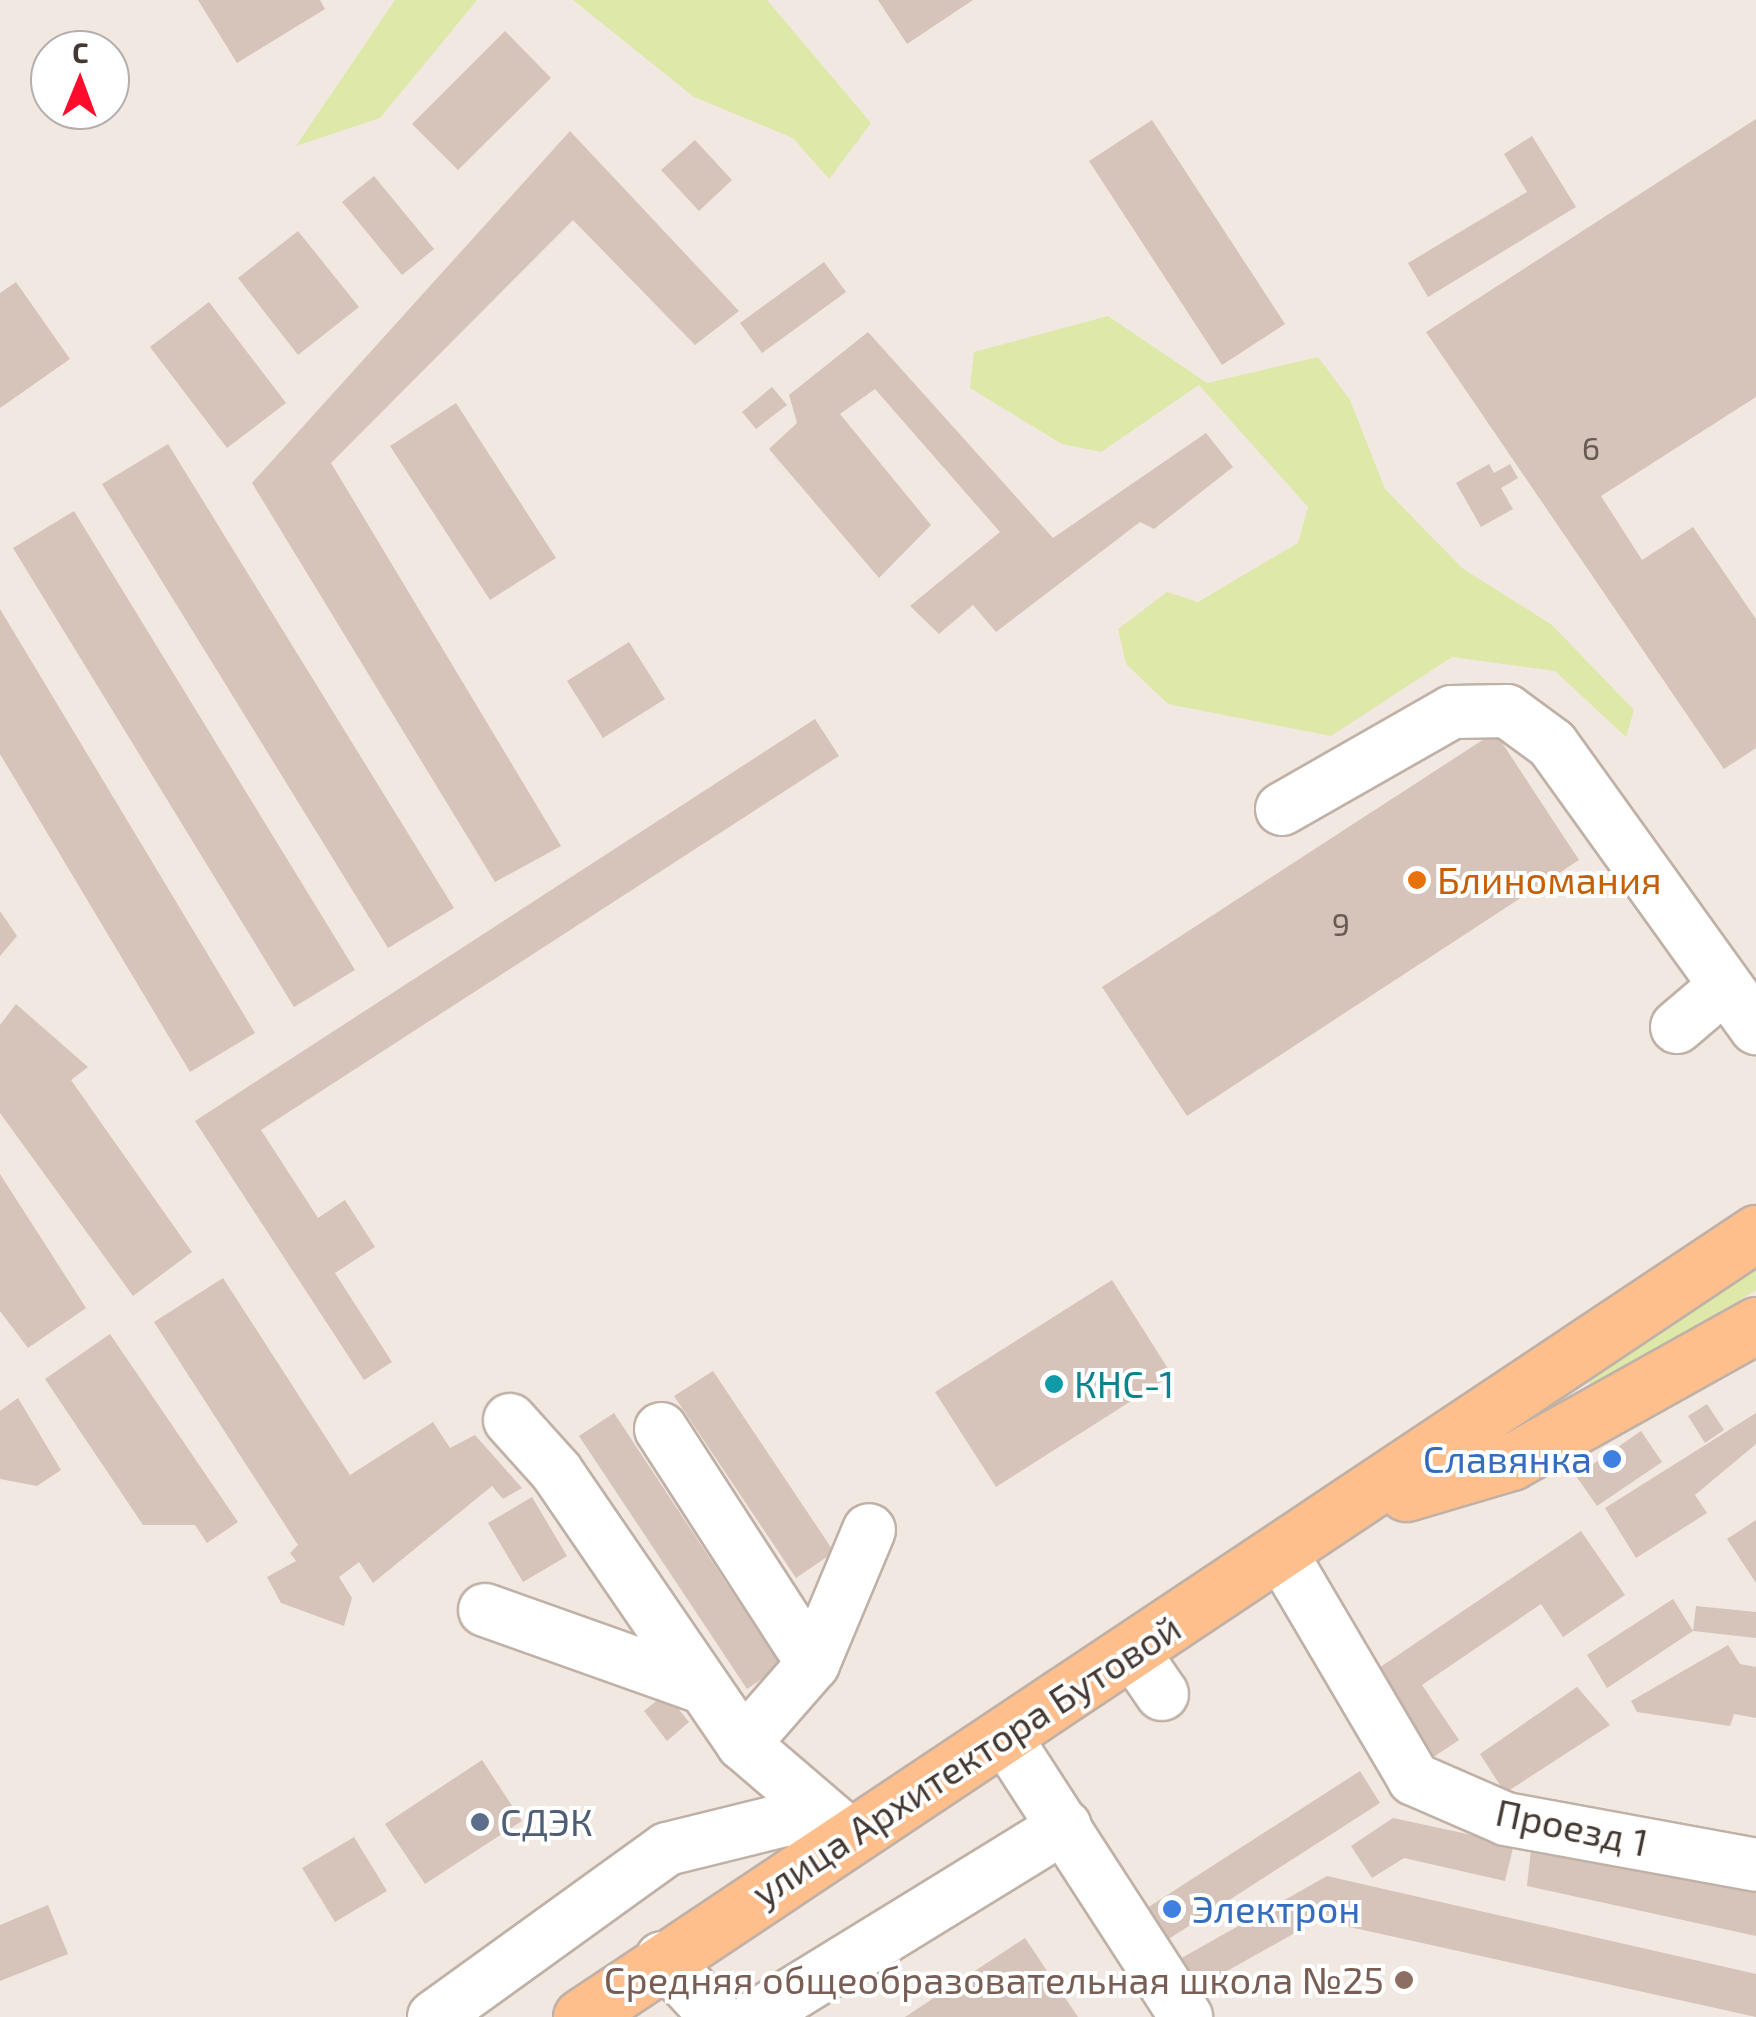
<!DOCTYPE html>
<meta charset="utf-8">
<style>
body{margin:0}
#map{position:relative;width:1756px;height:2017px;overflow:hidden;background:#f2e8e2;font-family:"Exo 2",sans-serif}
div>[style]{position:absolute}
.green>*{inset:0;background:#dde8a9}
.building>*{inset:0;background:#d6c3ba}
.roads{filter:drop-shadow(2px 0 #c0b1a7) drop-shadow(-2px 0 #c0b1a7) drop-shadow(0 2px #c0b1a7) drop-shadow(0 -2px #c0b1a7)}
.minor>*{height:52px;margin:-26px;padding:0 26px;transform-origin:26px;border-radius:26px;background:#fff}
.major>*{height:55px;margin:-27.5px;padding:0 27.5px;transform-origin:27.5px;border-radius:27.5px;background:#ffbf8d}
.dots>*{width:28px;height:28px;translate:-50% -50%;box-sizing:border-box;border:5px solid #fff;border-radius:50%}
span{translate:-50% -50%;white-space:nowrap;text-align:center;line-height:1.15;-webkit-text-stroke:8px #fff;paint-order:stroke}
.number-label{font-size:32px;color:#685b54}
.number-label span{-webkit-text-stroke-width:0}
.food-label{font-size:38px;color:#c56008}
.left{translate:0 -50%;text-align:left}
.culture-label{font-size:38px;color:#0d838f}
.shop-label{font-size:38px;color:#366cbe}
.right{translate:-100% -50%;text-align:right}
.street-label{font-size:38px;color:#433832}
.service-label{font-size:38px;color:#4e5e75}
.education-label{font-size:38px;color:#785e54}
.north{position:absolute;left:30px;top:30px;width:100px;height:100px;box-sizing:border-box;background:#fff;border:2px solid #b4afad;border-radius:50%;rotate:1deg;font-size:28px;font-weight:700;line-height:40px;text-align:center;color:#433832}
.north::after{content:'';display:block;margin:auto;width:35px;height:45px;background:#ff0b2b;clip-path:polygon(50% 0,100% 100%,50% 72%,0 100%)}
</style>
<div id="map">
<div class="green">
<div style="clip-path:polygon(395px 0,477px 0,380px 118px,296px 146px)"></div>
<div style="clip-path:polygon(573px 0,767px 0,871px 123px,829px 179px,793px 138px,694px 97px)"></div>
<div style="clip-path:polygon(1108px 316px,1207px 383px,1318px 357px,1350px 400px,1385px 489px,1462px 568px,1552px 625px,1634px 710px,1626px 737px,1555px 671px,1452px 657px,1331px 736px,1168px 704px,1126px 664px,1118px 629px,1167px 592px,1198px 602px,1298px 543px,1308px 507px,1199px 385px,1101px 452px,1062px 444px,970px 388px,974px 352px)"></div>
<div style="clip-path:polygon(1756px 1266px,1756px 1290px,1595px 1391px,1584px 1377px)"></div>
</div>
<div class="building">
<div style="clip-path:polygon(198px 0,320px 0,325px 9px,237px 63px)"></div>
<div style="clip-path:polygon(878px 0,973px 0,907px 44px)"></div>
<div style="clip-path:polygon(505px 31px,551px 78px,458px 170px,412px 124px)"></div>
<div style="clip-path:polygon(1756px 119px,1756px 397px,1601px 496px,1642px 560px,1693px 527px,1756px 619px,1756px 748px,1724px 769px,1426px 332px)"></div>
<div style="clip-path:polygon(1152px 120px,1285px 324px,1222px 365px,1089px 161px)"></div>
<div style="clip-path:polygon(570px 131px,739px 311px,695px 345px,573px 220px,331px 463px,561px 846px,495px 882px,252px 483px)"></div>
<div style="clip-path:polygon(1532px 136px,1576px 207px,1428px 297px,1408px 263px,1527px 192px,1504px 154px)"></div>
<div style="clip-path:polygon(695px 140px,732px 180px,699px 211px,661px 170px)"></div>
<div style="clip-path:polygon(374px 176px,434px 249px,402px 275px,342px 202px)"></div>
<div style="clip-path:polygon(298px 231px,359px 307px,298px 355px,238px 278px)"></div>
<div style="clip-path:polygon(824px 262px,846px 292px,762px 353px,740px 323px)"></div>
<div style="clip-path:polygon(16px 282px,70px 359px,0 408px,0 293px)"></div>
<div style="clip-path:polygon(209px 302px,286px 403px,227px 448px,150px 347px)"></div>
<div style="clip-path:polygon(868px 332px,1053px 538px,1206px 433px,1233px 467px,1154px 529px,1140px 522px,996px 632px,973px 605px,939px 634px,910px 606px,1000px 532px,875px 389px,840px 414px,931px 525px,879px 578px,769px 449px,797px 423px,789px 395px)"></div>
<div style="clip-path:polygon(772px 387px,787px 405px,756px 429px,742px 412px)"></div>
<div style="clip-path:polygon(456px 403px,556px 558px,490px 600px,390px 446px)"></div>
<div style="clip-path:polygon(168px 444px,454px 908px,388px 948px,102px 484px)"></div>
<div style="clip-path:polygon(1489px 464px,1494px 473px,1510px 464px,1518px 478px,1501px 488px,1513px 509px,1481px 527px,1456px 483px)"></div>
<div style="clip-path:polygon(74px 511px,355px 970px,294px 1007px,13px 548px)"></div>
<div style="clip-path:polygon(0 609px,255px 1033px,190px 1072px,0 754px)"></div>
<div style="clip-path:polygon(629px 642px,665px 699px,603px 738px,567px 681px)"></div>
<div style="clip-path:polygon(815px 719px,839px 756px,261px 1130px,318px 1218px,345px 1200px,375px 1247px,335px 1273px,392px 1362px,364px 1380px,195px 1121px)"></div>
<div style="clip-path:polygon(1495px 732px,1579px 860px,1187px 1116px,1102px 987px)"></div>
<div style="clip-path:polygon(0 911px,17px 936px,0 956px)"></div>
<div style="clip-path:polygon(16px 1004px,88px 1067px,71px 1080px,192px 1252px,133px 1296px,0 1113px,0 1025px)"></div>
<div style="clip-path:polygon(0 1174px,86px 1308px,28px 1348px,0 1311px)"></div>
<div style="clip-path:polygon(223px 1278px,350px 1475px,433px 1422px,450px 1448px,475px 1435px,522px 1488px,503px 1499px,492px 1486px,373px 1583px,359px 1562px,339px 1577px,352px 1598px,344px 1626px,281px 1603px,267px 1577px,296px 1561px,290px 1553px,298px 1545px,154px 1322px)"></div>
<div style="clip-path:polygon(1112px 1280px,1172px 1375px,996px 1487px,935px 1392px)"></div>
<div style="clip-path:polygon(110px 1334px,238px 1522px,207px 1543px,195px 1525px,143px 1525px,45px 1379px)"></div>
<div style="clip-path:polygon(713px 1371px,834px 1552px,796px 1578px,674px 1396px)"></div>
<div style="clip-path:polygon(18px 1398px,61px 1470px,37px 1486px,0 1479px,0 1411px)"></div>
<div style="clip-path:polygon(1707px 1404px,1724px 1430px,1705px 1443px,1688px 1416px)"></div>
<div style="clip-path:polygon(614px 1413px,781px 1666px,747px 1689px,579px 1436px)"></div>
<div style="clip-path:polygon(1756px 1413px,1756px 1444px,1695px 1495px,1707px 1513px,1636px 1558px,1605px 1508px)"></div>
<div style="clip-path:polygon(1641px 1431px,1662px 1462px,1597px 1506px,1576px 1476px)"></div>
<div style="clip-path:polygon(532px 1497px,567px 1556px,523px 1582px,488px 1523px)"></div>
<div style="clip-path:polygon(1756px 1520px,1756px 1583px,1727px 1539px)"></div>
<div style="clip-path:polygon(1581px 1531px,1625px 1595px,1563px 1637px,1541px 1604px,1422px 1685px,1459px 1740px,1432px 1758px,1373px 1672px)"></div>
<div style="clip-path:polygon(1673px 1599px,1693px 1631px,1696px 1606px,1756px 1612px,1756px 1638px,1693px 1631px,1607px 1688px,1587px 1655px)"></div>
<div style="clip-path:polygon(1728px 1645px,1740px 1664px,1756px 1667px,1756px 1718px,1734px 1714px,1730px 1726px,1637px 1712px,1631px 1701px)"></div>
<div style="clip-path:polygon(1577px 1687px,1610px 1725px,1505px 1793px,1480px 1754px)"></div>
<div style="clip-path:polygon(666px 1693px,689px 1722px,667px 1741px,644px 1711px)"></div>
<div style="clip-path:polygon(482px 1760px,522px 1821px,425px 1884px,385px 1824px)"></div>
<div style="clip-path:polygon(1360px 1771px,1380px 1803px,1167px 1940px,1147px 1908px)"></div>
<div style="clip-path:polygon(1393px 1818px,1514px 1844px,1505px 1881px,1404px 1858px,1372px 1878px,1351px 1846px)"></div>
<div style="clip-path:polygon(354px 1837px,387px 1891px,335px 1922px,302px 1868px)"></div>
<div style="clip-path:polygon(1532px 1840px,1756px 1886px,1756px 1936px,1527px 1886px)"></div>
<div style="clip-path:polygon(1327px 1876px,1756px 1974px,1756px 2017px,1318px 1920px,1195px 1989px,1178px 1960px)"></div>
<div style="clip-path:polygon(48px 1905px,68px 1954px,0 1981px,0 1925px)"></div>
<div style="clip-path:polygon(1025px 1938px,1078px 2017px,905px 2017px)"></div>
</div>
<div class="roads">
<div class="minor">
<div style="left:1282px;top:809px;width:196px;rotate:-29.7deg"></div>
<div style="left:1452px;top:712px;width:55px;rotate:-1deg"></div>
<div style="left:1507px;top:711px;width:56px;rotate:36.3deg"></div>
<div style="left:1552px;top:744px;width:350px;rotate:54.3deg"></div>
<div style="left:1677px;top:1027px;width:62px;rotate:-40.4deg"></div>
<div style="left:510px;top:1420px;width:69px;rotate:48deg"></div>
<div style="left:556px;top:1471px;width:331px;rotate:55.6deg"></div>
<div style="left:743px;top:1744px;width:138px;rotate:40.6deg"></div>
<div style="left:661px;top:1429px;width:280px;rotate:57.1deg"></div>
<div style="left:1281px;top:1553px;width:262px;rotate:59.5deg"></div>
<div style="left:1414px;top:1779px;width:100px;rotate:23.5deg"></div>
<div style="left:1506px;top:1819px;width:254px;rotate:10.4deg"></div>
<div style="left:485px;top:1610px;width:224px;rotate:19.6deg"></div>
<div style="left:1133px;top:1652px;width:51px;rotate:55.4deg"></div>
<div style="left:1007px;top:1740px;width:330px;rotate:57.1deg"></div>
<div style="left:743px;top:1744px;width:106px;rotate:-48.8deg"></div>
<div style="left:813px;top:1664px;width:145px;rotate:-67.3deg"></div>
<div style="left:662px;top:1958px;width:81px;rotate:47deg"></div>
<div style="left:434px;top:2017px;width:287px;rotate:-35.8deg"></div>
<div style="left:667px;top:1849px;width:125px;rotate:-13.9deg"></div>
<div style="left:788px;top:1819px;width:57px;rotate:14.3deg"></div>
<div style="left:755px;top:2017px;width:364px;rotate:-31.6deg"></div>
</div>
<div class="major">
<div style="left:1406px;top:1493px;width:109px;rotate:-16.4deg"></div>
<div style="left:1511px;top:1462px;width:281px;rotate:-29.2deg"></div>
<div style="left:581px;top:2017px;width:1413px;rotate:-33.71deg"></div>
</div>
</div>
<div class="dots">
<div style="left:1417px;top:880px;background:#e8710a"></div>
<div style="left:1054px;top:1384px;background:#0f9aa8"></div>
<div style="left:1612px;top:1459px;background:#3f7fe0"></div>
<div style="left:480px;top:1822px;background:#5c6f8a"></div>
<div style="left:1172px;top:1909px;background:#3f7fe0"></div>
<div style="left:1404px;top:1980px;background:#8d6e63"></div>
</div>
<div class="number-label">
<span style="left:1591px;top:447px">6</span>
<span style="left:1341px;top:923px">9</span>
</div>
<div class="food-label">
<span class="left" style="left:1437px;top:880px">Блиномания</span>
</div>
<div class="culture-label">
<span class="left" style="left:1074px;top:1384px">КНС-1</span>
</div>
<div class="shop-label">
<span class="right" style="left:1592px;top:1459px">Славянка</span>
<span class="left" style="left:1192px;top:1909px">Электрон</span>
</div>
<div class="street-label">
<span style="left:966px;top:1760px;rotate:-33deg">улица Архитектора Бутовой</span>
<span style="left:1572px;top:1827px;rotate:12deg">Проезд 1</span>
</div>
<div class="service-label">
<span class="left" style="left:500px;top:1822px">СДЭК</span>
</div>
<div class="education-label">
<span class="right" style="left:1384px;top:1980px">Средняя общеобразовательная школа №25</span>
</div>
<div class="north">С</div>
</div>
